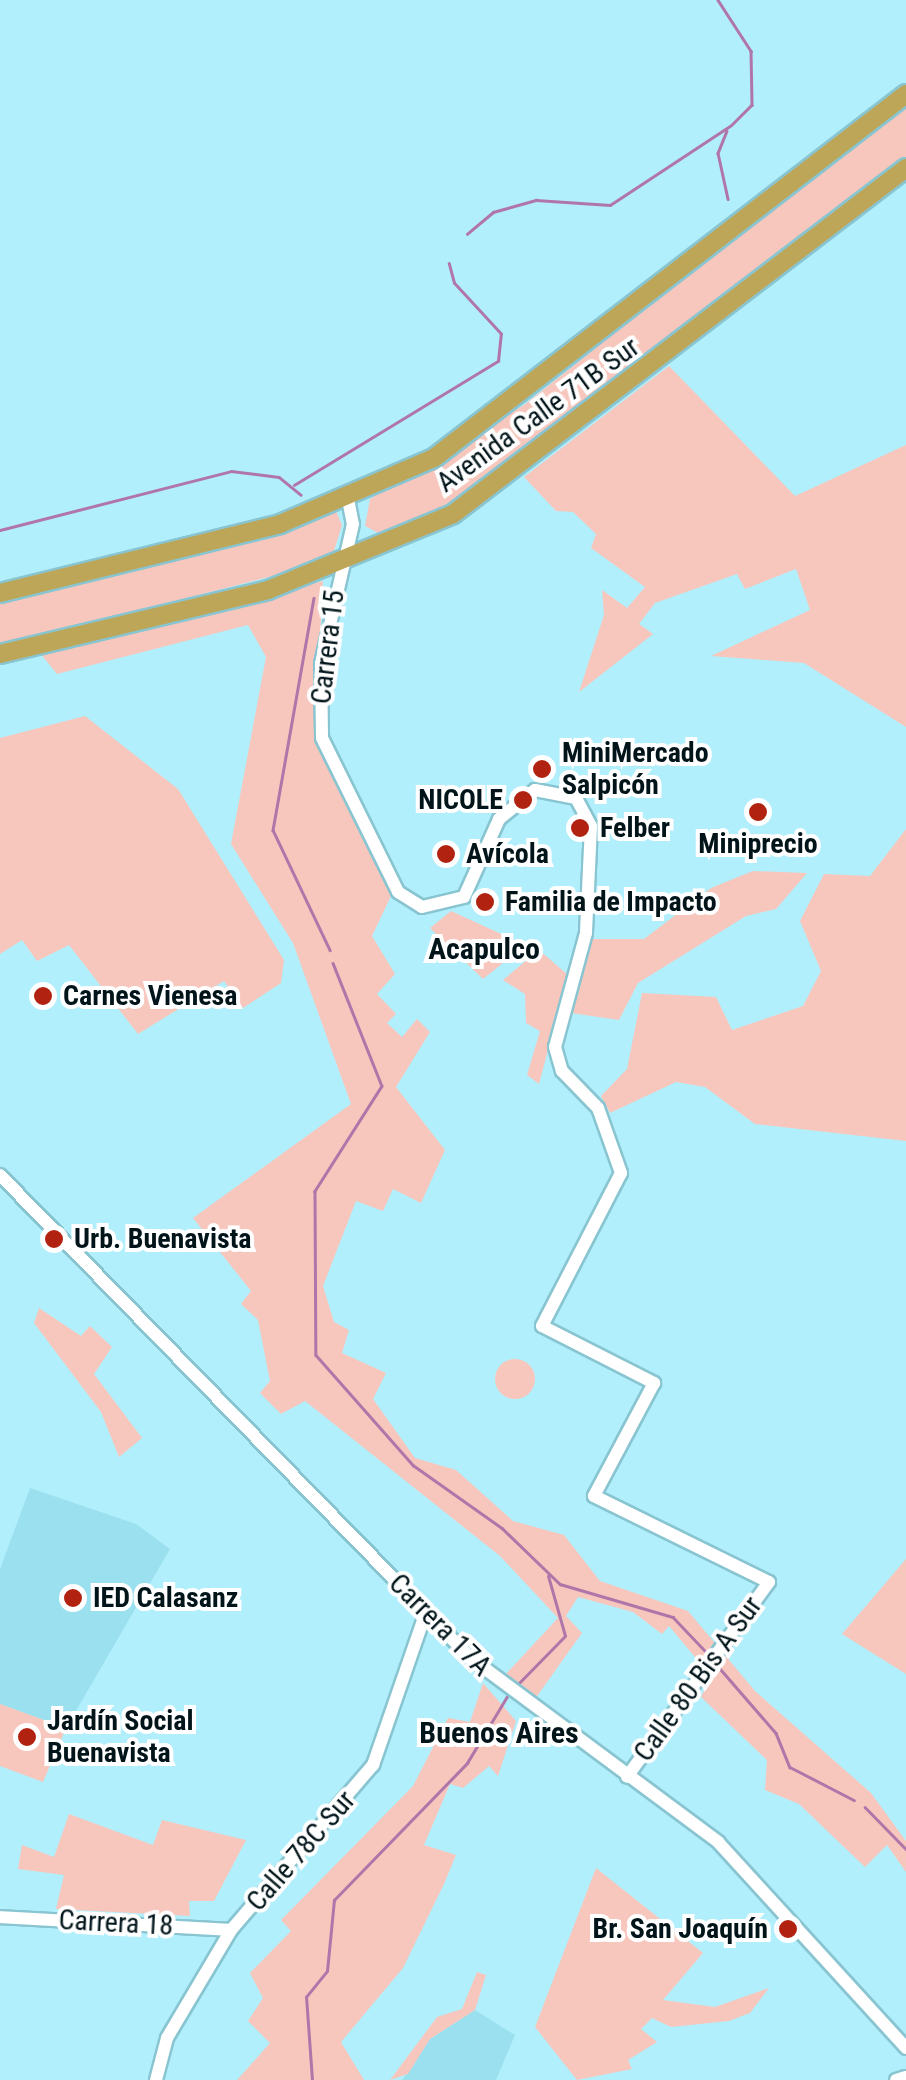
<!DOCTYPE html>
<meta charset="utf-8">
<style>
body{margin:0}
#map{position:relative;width:906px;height:2080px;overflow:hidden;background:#b2effc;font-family:"Roboto Condensed",sans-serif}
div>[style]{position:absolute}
.built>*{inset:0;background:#9be0ef}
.green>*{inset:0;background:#f7c7bd}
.round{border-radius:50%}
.stream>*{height:2.5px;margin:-1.25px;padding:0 1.25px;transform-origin:1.25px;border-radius:1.25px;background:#b076a9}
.roads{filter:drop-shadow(2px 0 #89c5d1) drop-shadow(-2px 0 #89c5d1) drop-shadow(0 2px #89c5d1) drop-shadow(0 -2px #89c5d1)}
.tertiary>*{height:12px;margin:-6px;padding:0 6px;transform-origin:6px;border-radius:6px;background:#fff}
.trunk>*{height:18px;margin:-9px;padding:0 9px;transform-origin:9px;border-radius:9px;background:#bea658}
.dots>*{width:28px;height:28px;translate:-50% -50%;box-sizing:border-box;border:5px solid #fff;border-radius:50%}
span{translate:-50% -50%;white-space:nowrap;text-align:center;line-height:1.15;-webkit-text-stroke:8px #fff;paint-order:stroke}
.street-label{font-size:28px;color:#001419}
.poi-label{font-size:28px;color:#001419;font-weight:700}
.left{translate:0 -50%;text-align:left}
.right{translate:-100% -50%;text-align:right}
.neighbourhood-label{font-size:30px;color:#001419;font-weight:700}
</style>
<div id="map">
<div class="built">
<div style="clip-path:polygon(30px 1488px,136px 1524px,170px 1549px,66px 1728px,0 1704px,0 1569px)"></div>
<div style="clip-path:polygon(475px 2010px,515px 2035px,496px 2080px,402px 2080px,430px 2039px)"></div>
</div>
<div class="green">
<div style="clip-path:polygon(906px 102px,906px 160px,522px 460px,437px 514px,384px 536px,365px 526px,370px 499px,524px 405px)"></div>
<div style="clip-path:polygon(669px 366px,795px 496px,906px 445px,906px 727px,804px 663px,711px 656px,810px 610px,796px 569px,745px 589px,737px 574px,655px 603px,639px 624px,653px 634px,579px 692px,604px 615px,602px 590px,627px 608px,645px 587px,591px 548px,596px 534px,573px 512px,556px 511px,524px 477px)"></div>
<div style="clip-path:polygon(336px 511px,342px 525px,331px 561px,0 646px,0 601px,253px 540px)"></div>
<div style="clip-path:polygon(323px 581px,315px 738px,391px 896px,372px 936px,395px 974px,377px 994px,396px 1014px,387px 1023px,402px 1037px,417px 1019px,430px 1032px,396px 1087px,445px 1150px,421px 1203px,393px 1189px,383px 1211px,356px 1201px,323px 1286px,334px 1322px,349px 1330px,342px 1353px,386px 1373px,373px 1399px,415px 1458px,456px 1470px,513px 1521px,564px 1535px,600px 1581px,688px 1611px,755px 1691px,871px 1793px,906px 1841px,906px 1872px,887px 1845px,865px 1867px,799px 1804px,765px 1790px,767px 1760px,701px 1697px,711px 1676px,669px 1626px,662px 1634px,633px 1612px,578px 1597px,566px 1616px,582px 1633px,535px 1699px,505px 1675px,558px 1618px,500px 1556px,305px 1401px,281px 1414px,260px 1393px,270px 1381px,258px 1320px,241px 1304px,251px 1291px,193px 1218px,351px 1104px,293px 943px,231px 844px,266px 657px,248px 625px,57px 674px,40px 653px)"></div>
<div style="clip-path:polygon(85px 716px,178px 789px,284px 960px,281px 983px,243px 1008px,224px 981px,138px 1034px,69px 945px,37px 961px,22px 940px,0 954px,0 738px)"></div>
<div style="clip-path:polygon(906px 829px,906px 1141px,755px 1124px,705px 1087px,676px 1082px,610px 1113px,601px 1096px,627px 1069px,642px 993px,716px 997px,732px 1030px,803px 1006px,821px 971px,800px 921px,824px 874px,870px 876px)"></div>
<div style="clip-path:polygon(753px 871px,807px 873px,776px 909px,746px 916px,638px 983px,619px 1020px,571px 1013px,590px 939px,644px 939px,711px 888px)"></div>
<div style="clip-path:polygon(451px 911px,525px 945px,483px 979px,430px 928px)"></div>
<div style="clip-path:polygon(539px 950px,568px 975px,539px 1084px,527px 1075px,540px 1031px,526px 1023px,525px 994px,503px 980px)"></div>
<div style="clip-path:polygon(39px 1308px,81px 1336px,90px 1326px,112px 1347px,94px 1374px,142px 1438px,119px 1457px,101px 1412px,34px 1323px)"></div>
<div class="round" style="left:495px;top:1359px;width:40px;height:40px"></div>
<div style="clip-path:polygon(906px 1559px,906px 1674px,842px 1634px)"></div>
<div style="clip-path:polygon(483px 1683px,516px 1721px,498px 1776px,489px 1766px,463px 1788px,450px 1784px,424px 1845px,456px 1855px,444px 1884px,403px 1968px,341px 2042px,364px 2080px,237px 2080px,270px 2043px,248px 2021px,263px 1998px,250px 1973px,291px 1931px,281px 1920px,413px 1786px,448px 1718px,470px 1722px)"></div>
<div style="clip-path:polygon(0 1704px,66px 1728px,43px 1782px,0 1766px)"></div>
<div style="clip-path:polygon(69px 1814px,153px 1845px,162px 1820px,246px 1840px,214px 1901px,189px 1901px,190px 1916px,56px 1909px,64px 1875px,18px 1869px,22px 1845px,54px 1857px)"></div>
<div style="clip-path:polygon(596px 1868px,703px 1953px,663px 2000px,715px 2007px,769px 1988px,750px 2013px,729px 2021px,671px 2027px,652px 2018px,641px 2029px,657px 2042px,628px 2060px,632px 2069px,577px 2080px,535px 2027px)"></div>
<div style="clip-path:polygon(477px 1972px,486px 1975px,475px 2010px,430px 2039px,408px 2074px,390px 2080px,437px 2017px,462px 2009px)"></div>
</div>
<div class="stream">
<div style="left:718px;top:0;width:61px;rotate:57.1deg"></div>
<div style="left:751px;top:51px;width:54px;rotate:88.9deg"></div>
<div style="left:752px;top:105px;width:28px;rotate:135deg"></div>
<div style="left:727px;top:131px;width:24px;rotate:112deg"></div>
<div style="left:718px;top:153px;width:47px;rotate:77.7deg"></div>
<div style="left:467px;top:234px;width:34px;rotate:-40deg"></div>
<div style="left:493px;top:212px;width:45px;rotate:-15.6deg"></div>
<div style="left:536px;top:200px;width:74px;rotate:3.9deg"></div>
<div style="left:610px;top:205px;width:144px;rotate:-33.4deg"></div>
<div style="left:294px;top:485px;width:239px;rotate:-31.3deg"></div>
<div style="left:498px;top:361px;width:27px;rotate:-84deg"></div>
<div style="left:501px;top:334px;width:69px;rotate:-132.7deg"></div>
<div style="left:454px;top:283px;width:20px;rotate:-105deg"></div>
<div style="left:0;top:530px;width:238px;rotate:-14.3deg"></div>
<div style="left:231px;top:471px;width:48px;rotate:7.1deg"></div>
<div style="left:279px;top:477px;width:28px;rotate:39deg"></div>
<div style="left:314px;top:598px;width:236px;rotate:100deg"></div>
<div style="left:273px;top:830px;width:133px;rotate:64.6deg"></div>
<div style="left:333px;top:963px;width:132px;rotate:68.3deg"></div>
<div style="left:382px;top:1086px;width:125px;rotate:122.5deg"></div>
<div style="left:315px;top:1191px;width:164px;rotate:89.7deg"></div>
<div style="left:316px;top:1355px;width:147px;rotate:48.6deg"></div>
<div style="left:413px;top:1465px;width:109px;rotate:35.3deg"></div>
<div style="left:502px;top:1528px;width:81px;rotate:44deg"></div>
<div style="left:560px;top:1584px;width:118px;rotate:16.3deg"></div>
<div style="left:673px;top:1617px;width:52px;rotate:46.5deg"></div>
<div style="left:717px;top:1665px;width:90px;rotate:49.1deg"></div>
<div style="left:776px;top:1733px;width:37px;rotate:68deg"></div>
<div style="left:790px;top:1767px;width:72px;rotate:27.3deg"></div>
<div style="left:518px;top:1684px;width:67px;rotate:-45.6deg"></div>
<div style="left:565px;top:1636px;width:62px;rotate:-105.8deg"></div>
<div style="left:865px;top:1807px;width:59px;rotate:45.7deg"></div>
<div style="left:312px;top:2080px;width:83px;rotate:-94.1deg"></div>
<div style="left:306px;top:1997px;width:33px;rotate:-51deg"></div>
<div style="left:327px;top:1971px;width:71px;rotate:-84.4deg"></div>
<div style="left:334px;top:1900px;width:191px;rotate:-45.8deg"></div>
<div style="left:467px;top:1763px;width:82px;rotate:-59deg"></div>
</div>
<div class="roads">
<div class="tertiary">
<div style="left:348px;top:499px;width:25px;rotate:79deg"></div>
<div style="left:353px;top:524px;width:144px;rotate:102.9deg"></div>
<div style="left:321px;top:664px;width:74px;rotate:89.2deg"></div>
<div style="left:322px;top:738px;width:172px;rotate:63.7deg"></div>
<div style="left:398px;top:892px;width:28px;rotate:32deg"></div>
<div style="left:422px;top:907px;width:43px;rotate:-13.4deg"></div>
<div style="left:464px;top:897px;width:85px;rotate:-65.8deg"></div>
<div style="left:499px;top:819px;width:46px;rotate:-38.9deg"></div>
<div style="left:535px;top:790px;width:42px;rotate:11deg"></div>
<div style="left:576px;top:798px;width:32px;rotate:62deg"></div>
<div style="left:591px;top:826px;width:107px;rotate:92.7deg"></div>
<div style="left:586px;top:933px;width:118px;rotate:105.2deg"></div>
<div style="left:555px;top:1047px;width:25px;rotate:74deg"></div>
<div style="left:562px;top:1071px;width:52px;rotate:45.8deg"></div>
<div style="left:598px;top:1108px;width:69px;rotate:70.5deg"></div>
<div style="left:621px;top:1173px;width:172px;rotate:117.3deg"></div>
<div style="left:542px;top:1326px;width:126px;rotate:27deg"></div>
<div style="left:654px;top:1383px;width:128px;rotate:118deg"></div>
<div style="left:594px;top:1496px;width:195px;rotate:26.2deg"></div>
<div style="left:769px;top:1582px;width:241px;rotate:126.1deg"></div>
<div style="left:0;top:1175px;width:676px;rotate:45.72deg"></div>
<div style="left:472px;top:1659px;width:307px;rotate:36.6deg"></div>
<div style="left:718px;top:1842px;width:279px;rotate:47.6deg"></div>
<div style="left:0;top:1917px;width:231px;rotate:3.2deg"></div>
<div style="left:156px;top:2080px;width:43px;rotate:-75.3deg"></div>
<div style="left:167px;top:2038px;width:126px;rotate:-59.3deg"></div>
<div style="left:231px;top:1930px;width:218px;rotate:-49.3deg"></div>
<div style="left:373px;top:1765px;width:162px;rotate:-70.9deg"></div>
<div style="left:896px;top:2080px;width:10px;rotate:-17deg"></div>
</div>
<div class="trunk">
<div style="left:0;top:593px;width:288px;rotate:-13.8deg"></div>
<div style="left:280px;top:524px;width:168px;rotate:-23.2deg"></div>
<div style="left:434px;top:458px;width:596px;rotate:-37.64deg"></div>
<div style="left:0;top:654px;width:276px;rotate:-13.4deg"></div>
<div style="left:268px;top:590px;width:200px;rotate:-22.3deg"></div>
<div style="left:453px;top:514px;width:570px;rotate:-37.37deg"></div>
</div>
</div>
<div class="dots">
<div style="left:542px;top:769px;background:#b12310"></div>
<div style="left:523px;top:800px;background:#b12310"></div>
<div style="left:758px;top:812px;background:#b12310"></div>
<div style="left:580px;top:828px;background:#b12310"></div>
<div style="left:446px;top:854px;background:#b12310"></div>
<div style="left:485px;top:902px;background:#b12310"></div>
<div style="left:43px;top:996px;background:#b12310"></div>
<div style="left:54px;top:1239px;background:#b12310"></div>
<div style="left:73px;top:1598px;background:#b12310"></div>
<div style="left:27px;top:1737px;background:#b12310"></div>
<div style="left:788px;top:1929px;background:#b12310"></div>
</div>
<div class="street-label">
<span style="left:538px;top:415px;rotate:-36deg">Avenida Calle 71B Sur</span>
<span style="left:328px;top:647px;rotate:-83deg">Carrera 15</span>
<span style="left:440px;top:1625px;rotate:45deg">Carrera 17A</span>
<span style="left:698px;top:1679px;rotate:-54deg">Calle 80 Bis A Sur</span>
<span style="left:301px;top:1851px;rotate:-49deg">Calle 78C Sur</span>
<span style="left:116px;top:1923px;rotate:3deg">Carrera 18</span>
</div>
<div class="poi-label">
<span class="left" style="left:562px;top:769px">MiniMercado<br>Salpicón</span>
<span class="right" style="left:503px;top:800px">NICOLE</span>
<span class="left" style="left:600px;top:828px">Felber</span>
<span style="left:758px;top:844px">Miniprecio</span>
<span class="left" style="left:466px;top:854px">Avícola</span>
<span class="left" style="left:505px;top:902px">Familia de Impacto</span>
<span class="left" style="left:63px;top:996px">Carnes Vienesa</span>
<span class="left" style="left:74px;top:1239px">Urb. Buenavista</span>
<span class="left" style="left:93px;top:1598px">IED Calasanz</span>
<span class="left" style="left:47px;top:1737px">Jardín Social<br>Buenavista</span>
<span class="right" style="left:768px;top:1929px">Br. San Joaquín</span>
</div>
<div class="neighbourhood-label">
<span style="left:484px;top:949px">Acapulco</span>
<span style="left:499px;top:1733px">Buenos Aires</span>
</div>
</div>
